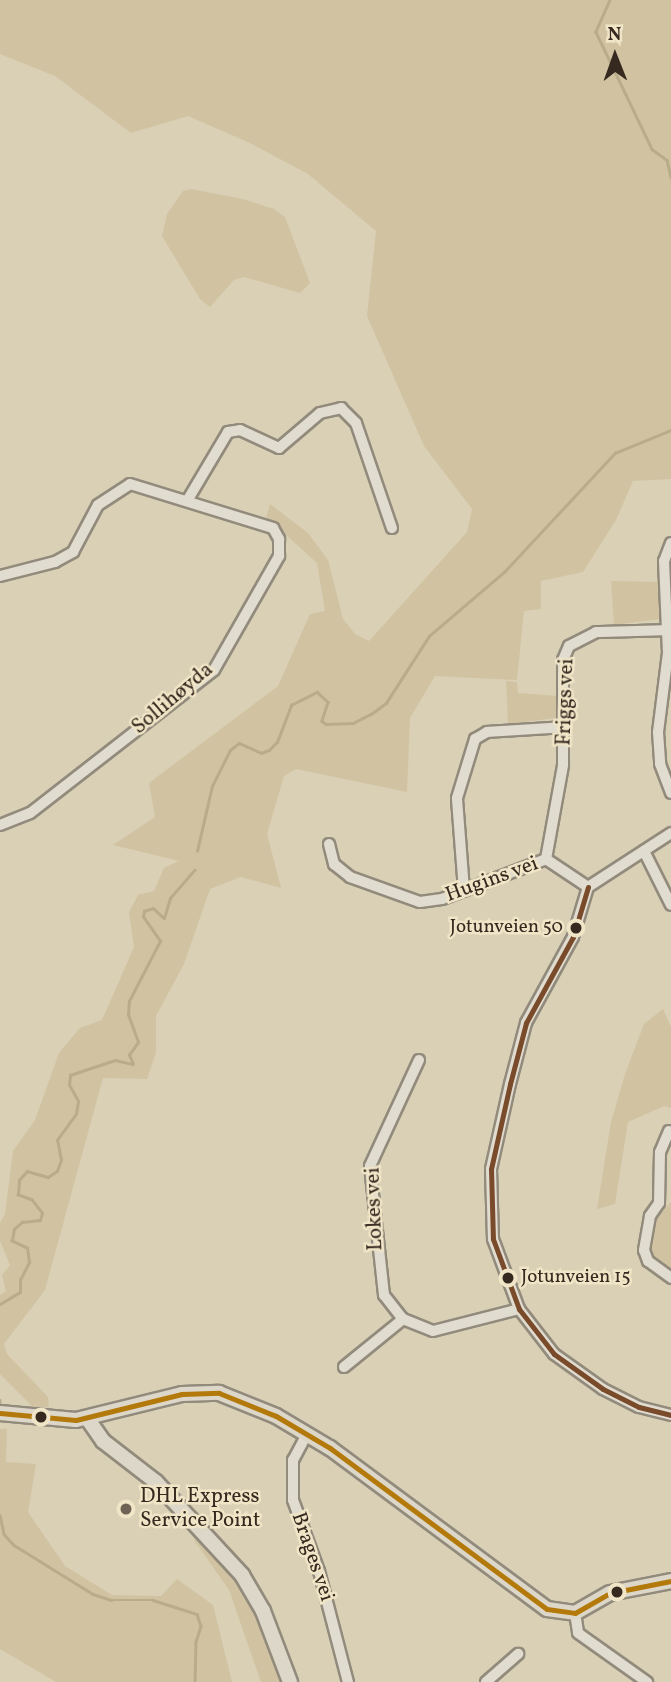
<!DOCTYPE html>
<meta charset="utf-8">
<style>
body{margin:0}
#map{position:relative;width:671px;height:1682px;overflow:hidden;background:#d9d0b6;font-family:Vollkorn,serif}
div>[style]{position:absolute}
.green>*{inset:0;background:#d1c3a1}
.stream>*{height:2.5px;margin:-1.25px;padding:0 1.25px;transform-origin:1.25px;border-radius:1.25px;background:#b9ac8b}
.roads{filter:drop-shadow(2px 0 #928b7c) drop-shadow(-2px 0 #928b7c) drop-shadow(0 2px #928b7c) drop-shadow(0 -2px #928b7c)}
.minor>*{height:10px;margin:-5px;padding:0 5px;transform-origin:5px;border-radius:5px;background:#e1dcd0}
.primary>*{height:14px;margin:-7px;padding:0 7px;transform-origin:7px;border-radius:7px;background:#dcd7c8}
.bus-1>*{height:5px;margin:-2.5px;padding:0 2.5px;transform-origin:2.5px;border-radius:2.5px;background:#7a4b2a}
.bus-2>*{height:5px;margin:-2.5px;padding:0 2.5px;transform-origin:2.5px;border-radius:2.5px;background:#b37a0b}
.dots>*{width:19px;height:19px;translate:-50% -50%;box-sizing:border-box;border:4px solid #f0e5c6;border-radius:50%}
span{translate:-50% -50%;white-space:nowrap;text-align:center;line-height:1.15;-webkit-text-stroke:5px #f0e5c6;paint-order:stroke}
.bus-label{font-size:19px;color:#352920}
.right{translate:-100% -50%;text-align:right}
.left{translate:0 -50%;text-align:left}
.street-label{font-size:21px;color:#352920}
.poi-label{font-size:21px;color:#352920}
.north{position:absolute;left:580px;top:21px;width:70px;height:70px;-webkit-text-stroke:5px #f0e5c6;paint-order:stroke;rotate:359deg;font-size:19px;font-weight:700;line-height:28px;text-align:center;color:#352920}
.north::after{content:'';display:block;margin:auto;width:24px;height:32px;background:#352920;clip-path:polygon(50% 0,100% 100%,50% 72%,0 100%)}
</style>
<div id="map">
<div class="green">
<div style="clip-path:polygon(0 0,671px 0,671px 479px,633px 481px,616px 520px,583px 572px,541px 581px,541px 609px,524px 611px,517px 680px,435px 676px,410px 718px,407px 792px,296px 769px,284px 776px,267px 834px,281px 888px,241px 877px,210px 889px,184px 964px,156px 1016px,156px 1052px,147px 1079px,103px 1078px,45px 1290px,4px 1344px,7px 1354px,48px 1397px,49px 1407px,34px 1408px,0 1374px,0 1295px,6px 1291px,2px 1275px,10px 1265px,0 1241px,0 1223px,5px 1214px,13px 1151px,35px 1120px,59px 1053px,80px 1028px,102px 1020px,134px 947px,129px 912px,138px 895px,154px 891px,164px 868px,179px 861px,113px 845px,155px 817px,149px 783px,278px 686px,310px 614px,325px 611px,317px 563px,266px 517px,270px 504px,308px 533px,328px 560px,343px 619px,355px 634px,369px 641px,467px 532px,472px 509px,424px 446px,367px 316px,376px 231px,308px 174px,250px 143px,188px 116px,131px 133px,55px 76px,0 54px)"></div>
<div style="clip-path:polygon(191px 189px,243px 199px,274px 209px,285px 217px,310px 283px,300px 293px,244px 277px,234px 280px,210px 307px,200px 299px,162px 236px,167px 214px,183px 191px)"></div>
<div style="clip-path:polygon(611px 581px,660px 582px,660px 619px,614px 625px)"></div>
<div style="clip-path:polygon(506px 681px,517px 682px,518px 693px,558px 696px,556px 718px,508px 724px)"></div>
<div style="clip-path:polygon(663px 1009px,671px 1027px,671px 1108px,664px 1106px,628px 1122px,615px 1204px,597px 1209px,611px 1122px,625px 1074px,644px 1024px)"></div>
<div style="clip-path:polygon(671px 1202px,671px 1270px,652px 1256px,649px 1245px,653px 1222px)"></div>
<div style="clip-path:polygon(0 1429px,7px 1429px,6px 1462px,36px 1464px,28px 1512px,65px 1566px,112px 1595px,161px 1596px,177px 1579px,213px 1605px,232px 1682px,56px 1682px,0 1649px)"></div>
<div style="clip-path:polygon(202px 1539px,232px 1571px,250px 1602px,281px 1682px,261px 1682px,229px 1590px,194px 1540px)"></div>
</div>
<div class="stream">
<div style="left:610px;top:0;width:35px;rotate:114deg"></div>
<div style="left:596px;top:32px;width:130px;rotate:64.4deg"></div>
<div style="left:652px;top:149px;width:19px;rotate:36deg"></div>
<div style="left:667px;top:160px;width:18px;rotate:77deg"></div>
<div style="left:197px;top:851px;width:67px;rotate:-77deg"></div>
<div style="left:212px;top:786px;width:40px;rotate:-63.4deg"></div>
<div style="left:230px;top:750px;width:11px;rotate:-38deg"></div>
<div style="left:239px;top:743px;width:24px;rotate:24deg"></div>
<div style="left:261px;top:753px;width:9px;rotate:-21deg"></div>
<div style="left:269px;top:750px;width:11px;rotate:-45deg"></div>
<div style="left:277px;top:742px;width:40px;rotate:-69deg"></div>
<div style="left:291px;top:705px;width:29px;rotate:-27deg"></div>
<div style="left:317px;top:692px;width:15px;rotate:42deg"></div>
<div style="left:328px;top:702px;width:20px;rotate:108deg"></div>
<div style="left:322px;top:721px;width:5px;rotate:37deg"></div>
<div style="left:326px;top:724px;width:27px;rotate:-2deg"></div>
<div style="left:353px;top:723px;width:20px;rotate:-27deg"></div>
<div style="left:371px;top:714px;width:19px;rotate:-36deg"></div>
<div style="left:386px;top:703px;width:80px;rotate:-57.3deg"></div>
<div style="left:429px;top:636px;width:99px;rotate:-40.5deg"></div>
<div style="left:504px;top:572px;width:163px;rotate:-47deg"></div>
<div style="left:615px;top:453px;width:61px;rotate:-22.3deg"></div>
<div style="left:0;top:1304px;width:23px;rotate:-31deg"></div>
<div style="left:20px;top:1292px;width:12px;rotate:-90deg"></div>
<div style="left:20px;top:1280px;width:20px;rotate:-63deg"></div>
<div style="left:29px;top:1262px;width:14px;rotate:-98deg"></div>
<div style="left:27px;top:1248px;width:17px;rotate:-155deg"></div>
<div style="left:12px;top:1241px;width:12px;rotate:-81deg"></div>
<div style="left:14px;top:1229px;width:11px;rotate:-41deg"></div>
<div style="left:22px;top:1222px;width:18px;rotate:-6deg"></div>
<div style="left:40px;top:1220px;width:7px;rotate:-74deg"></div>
<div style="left:42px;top:1213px;width:16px;rotate:-128deg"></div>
<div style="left:32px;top:1200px;width:15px;rotate:-160deg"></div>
<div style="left:18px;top:1195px;width:15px;rotate:-86deg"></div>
<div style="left:19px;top:1180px;width:12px;rotate:-48deg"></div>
<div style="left:27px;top:1171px;width:22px;rotate:16deg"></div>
<div style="left:48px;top:1177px;width:11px;rotate:-34deg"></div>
<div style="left:57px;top:1171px;width:12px;rotate:-70deg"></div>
<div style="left:61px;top:1160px;width:20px;rotate:-101deg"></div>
<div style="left:57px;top:1140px;width:32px;rotate:-54deg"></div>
<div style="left:76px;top:1114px;width:13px;rotate:-81deg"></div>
<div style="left:78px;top:1101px;width:18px;rotate:-119deg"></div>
<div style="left:69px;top:1085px;width:10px;rotate:-84deg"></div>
<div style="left:70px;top:1075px;width:47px;rotate:-18.4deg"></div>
<div style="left:115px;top:1060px;width:18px;rotate:13deg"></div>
<div style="left:133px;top:1064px;width:10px;rotate:-114deg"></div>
<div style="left:129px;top:1055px;width:16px;rotate:-55deg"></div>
<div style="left:138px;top:1042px;width:29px;rotate:-110deg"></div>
<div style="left:128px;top:1015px;width:14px;rotate:-86deg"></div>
<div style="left:129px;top:1001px;width:68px;rotate:-62.7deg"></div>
<div style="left:160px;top:941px;width:29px;rotate:-125deg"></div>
<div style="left:143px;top:917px;width:6px;rotate:-81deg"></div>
<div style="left:144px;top:911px;width:9px;rotate:-18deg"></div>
<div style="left:153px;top:908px;width:15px;rotate:42deg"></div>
<div style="left:164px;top:918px;width:21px;rotate:-73deg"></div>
<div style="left:170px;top:898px;width:37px;rotate:-49deg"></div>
<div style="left:0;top:1400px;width:9px;rotate:90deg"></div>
<div style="left:0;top:1515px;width:19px;rotate:78deg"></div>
<div style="left:4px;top:1534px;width:15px;rotate:48deg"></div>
<div style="left:14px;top:1545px;width:93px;rotate:31.8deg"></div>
<div style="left:93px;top:1594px;width:19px;rotate:18deg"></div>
<div style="left:111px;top:1600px;width:42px"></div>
<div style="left:153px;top:1600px;width:46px;rotate:17.7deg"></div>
<div style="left:197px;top:1614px;width:13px;rotate:72deg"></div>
<div style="left:201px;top:1626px;width:17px;rotate:107deg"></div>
<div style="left:196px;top:1642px;width:40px;rotate:91.4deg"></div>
</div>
<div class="roads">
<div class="minor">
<div style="left:187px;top:501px;width:80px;rotate:-59.3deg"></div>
<div style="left:228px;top:432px;width:12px;rotate:-9deg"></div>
<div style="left:240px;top:430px;width:43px;rotate:24.8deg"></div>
<div style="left:279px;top:448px;width:54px;rotate:-40.5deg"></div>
<div style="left:320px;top:413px;width:22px;rotate:-13deg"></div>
<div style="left:341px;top:408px;width:21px;rotate:45deg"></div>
<div style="left:356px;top:423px;width:111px;rotate:71.1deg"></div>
<div style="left:671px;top:543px;width:19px;rotate:111deg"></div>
<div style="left:664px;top:561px;width:92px;rotate:87.5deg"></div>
<div style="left:668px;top:653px;width:80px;rotate:97.2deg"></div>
<div style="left:658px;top:732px;width:32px;rotate:86deg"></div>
<div style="left:660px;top:764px;width:31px;rotate:69deg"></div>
<div style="left:0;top:576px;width:57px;rotate:-14.3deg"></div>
<div style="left:55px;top:562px;width:21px;rotate:-29deg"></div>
<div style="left:73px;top:552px;width:53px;rotate:-62deg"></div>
<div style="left:98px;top:505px;width:38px;rotate:-33deg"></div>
<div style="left:130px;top:484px;width:150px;rotate:17.1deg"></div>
<div style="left:273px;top:528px;width:13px;rotate:61deg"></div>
<div style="left:279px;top:539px;width:17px;rotate:90deg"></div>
<div style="left:279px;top:556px;width:131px;rotate:119.7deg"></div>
<div style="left:214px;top:670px;width:233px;rotate:142.1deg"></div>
<div style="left:30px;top:813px;width:32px;rotate:158deg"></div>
<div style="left:329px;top:844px;width:21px;rotate:76deg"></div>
<div style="left:334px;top:864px;width:21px;rotate:39deg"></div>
<div style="left:350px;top:877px;width:74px;rotate:19.7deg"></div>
<div style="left:420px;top:902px;width:22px;rotate:-8deg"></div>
<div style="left:442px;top:899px;width:111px;rotate:-21deg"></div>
<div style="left:546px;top:859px;width:50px;rotate:33.7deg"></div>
<div style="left:644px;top:851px;width:60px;rotate:63.4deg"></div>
<div style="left:546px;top:859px;width:96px;rotate:-79.7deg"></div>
<div style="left:563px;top:765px;width:105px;rotate:-90deg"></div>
<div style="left:563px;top:660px;width:15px;rotate:-67deg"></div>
<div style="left:569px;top:646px;width:30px;rotate:-27deg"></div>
<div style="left:596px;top:632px;width:71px;rotate:-1.6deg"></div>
<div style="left:588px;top:887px;width:52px;rotate:106.7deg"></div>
<div style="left:573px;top:937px;width:98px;rotate:118.7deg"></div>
<div style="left:526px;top:1023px;width:63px;rotate:104.7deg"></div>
<div style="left:510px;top:1084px;width:87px;rotate:102.6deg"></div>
<div style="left:491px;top:1169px;width:70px;rotate:88.4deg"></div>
<div style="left:493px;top:1239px;width:75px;rotate:69.6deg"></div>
<div style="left:519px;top:1309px;width:57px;rotate:52.1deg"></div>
<div style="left:554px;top:1354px;width:60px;rotate:35.5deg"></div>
<div style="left:603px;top:1389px;width:40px;rotate:26.6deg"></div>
<div style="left:639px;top:1407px;width:33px;rotate:14deg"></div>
<div style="left:588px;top:887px;width:99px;rotate:-33deg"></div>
<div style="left:464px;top:890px;width:92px;rotate:-94.4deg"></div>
<div style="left:457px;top:798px;width:62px;rotate:-73deg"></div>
<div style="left:475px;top:739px;width:14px;rotate:-30deg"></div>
<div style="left:487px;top:732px;width:78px;rotate:-3.7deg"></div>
<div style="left:419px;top:1060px;width:117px;rotate:114.8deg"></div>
<div style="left:370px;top:1166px;width:130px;rotate:83.8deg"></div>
<div style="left:384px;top:1295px;width:31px;rotate:52deg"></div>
<div style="left:403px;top:1319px;width:32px;rotate:22deg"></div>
<div style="left:433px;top:1331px;width:89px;rotate:-14.3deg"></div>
<div style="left:669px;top:1131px;width:23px;rotate:113deg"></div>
<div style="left:660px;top:1152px;width:51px;rotate:91.1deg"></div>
<div style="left:659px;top:1203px;width:16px;rotate:125deg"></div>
<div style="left:650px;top:1216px;width:35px;rotate:100deg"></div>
<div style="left:644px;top:1250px;width:12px;rotate:70deg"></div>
<div style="left:648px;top:1261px;width:29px;rotate:36deg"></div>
<div style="left:344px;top:1367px;width:76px;rotate:-39.1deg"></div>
<div style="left:307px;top:1434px;width:30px;rotate:118deg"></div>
<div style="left:293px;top:1460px;width:40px;rotate:90deg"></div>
<div style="left:293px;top:1500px;width:76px;rotate:69.9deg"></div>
<div style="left:319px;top:1571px;width:115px;rotate:75.4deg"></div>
<div style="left:575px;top:1613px;width:20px;rotate:81deg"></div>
<div style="left:578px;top:1633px;width:85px;rotate:35.4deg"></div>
<div style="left:486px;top:1682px;width:43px;rotate:-41.2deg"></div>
</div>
<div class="primary">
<div style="left:0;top:1413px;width:76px;rotate:5.3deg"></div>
<div style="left:76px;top:1420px;width:109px;rotate:-13.8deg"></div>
<div style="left:182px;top:1394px;width:37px;rotate:-2deg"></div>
<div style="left:219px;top:1393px;width:61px;rotate:22deg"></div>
<div style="left:276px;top:1416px;width:63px;rotate:30.7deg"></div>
<div style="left:330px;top:1448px;width:270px;rotate:36.6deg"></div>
<div style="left:547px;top:1609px;width:28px;rotate:8deg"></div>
<div style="left:575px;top:1613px;width:40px;rotate:-29.7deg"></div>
<div style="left:610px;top:1593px;width:62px;rotate:-11.1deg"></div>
<div style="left:87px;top:1418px;width:28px;rotate:55deg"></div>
<div style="left:103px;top:1441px;width:67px;rotate:37.7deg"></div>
<div style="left:156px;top:1482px;width:127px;rotate:47.2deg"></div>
<div style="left:242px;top:1575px;width:42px;rotate:59.7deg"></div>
<div style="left:263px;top:1611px;width:76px;rotate:69.2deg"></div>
</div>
</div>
<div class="bus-1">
<div style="left:588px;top:887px;width:52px;rotate:106.7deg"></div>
<div style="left:573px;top:937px;width:98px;rotate:118.7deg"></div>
<div style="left:526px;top:1023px;width:63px;rotate:104.7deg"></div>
<div style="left:510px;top:1084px;width:87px;rotate:102.6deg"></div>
<div style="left:491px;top:1169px;width:70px;rotate:88.4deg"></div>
<div style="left:493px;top:1239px;width:75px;rotate:69.6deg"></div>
<div style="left:519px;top:1309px;width:57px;rotate:52.1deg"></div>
<div style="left:554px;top:1354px;width:60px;rotate:35.5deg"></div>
<div style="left:603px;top:1389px;width:40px;rotate:26.6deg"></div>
<div style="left:639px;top:1407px;width:33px;rotate:14deg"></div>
</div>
<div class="bus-2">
<div style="left:0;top:1413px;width:76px;rotate:5.3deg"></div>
<div style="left:76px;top:1420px;width:109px;rotate:-13.8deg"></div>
<div style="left:182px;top:1394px;width:37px;rotate:-2deg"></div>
<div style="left:219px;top:1393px;width:61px;rotate:22deg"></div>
<div style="left:276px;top:1416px;width:63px;rotate:30.7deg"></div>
<div style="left:330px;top:1448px;width:270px;rotate:36.6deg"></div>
<div style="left:547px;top:1609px;width:28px;rotate:8deg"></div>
<div style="left:575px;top:1613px;width:40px;rotate:-29.7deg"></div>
<div style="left:610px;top:1593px;width:62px;rotate:-11.1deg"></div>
</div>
<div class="dots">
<div style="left:576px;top:928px;background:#352920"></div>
<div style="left:508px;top:1278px;background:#352920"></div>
<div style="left:41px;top:1417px;background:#352920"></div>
<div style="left:126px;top:1509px;background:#6e6354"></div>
<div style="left:617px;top:1592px;background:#352920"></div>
</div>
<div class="bus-label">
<span class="right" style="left:563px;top:928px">Jotunveien 50</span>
<span class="left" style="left:521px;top:1278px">Jotunveien 15</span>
</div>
<div class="street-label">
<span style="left:173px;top:699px;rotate:-40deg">Sollihøyda</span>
<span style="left:566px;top:702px;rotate:-88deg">Friggs vei</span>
<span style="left:492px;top:880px;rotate:-20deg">Hugins vei</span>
<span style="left:375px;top:1209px;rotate:-92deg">Lokes vei</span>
<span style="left:312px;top:1557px;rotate:71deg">Brages vei</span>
</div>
<div class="poi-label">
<span class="left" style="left:140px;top:1509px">DHL Express<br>Service Point</span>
</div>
<div class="north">N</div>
</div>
